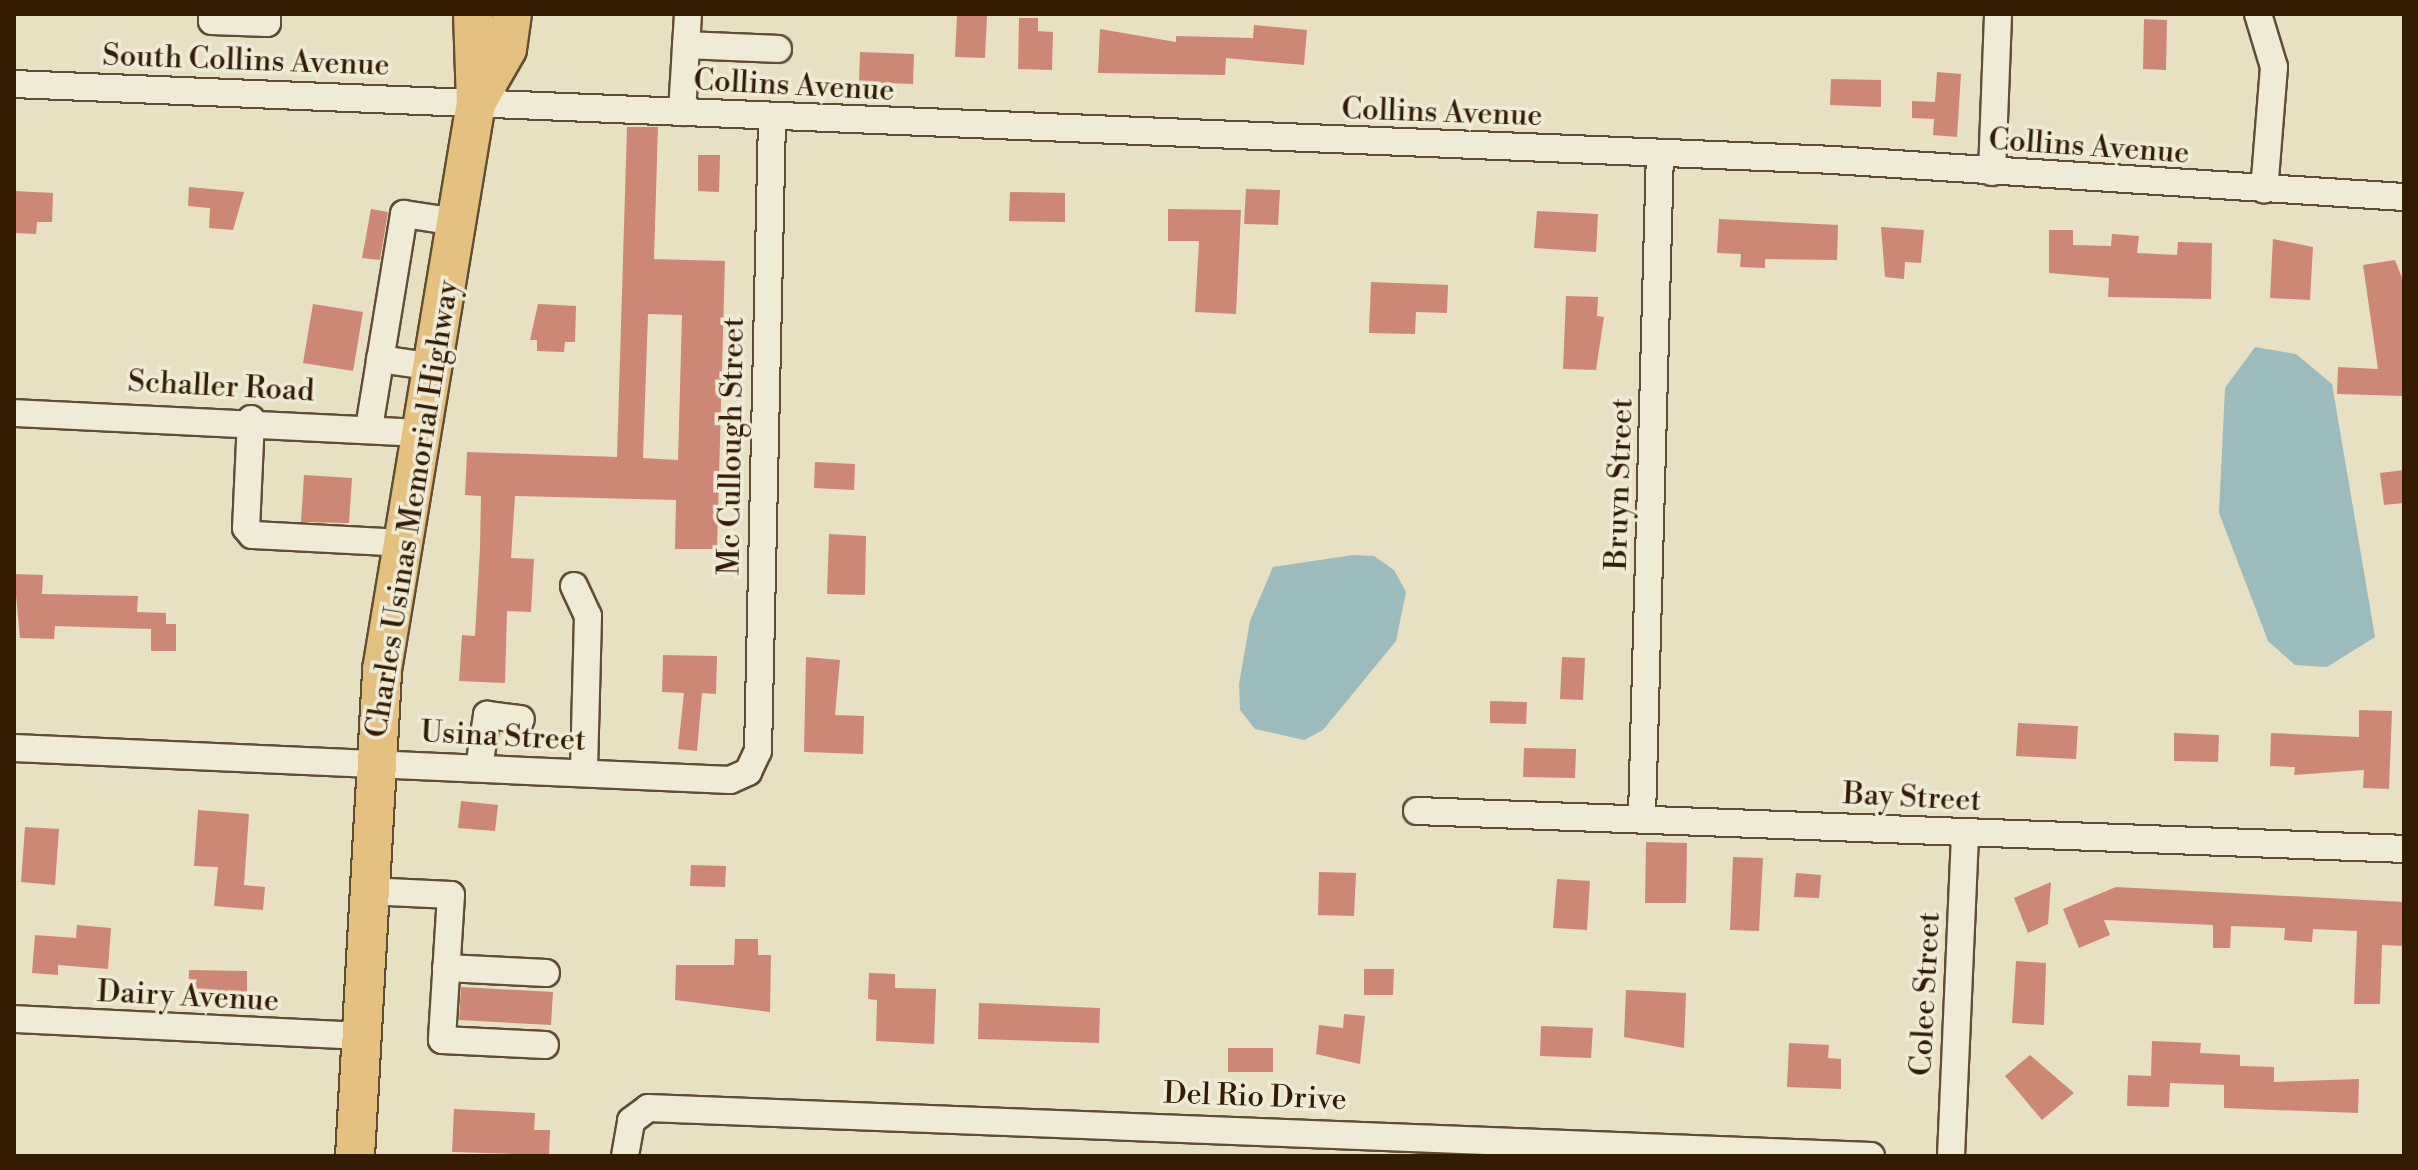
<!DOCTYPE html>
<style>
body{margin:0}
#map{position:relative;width:2418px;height:1170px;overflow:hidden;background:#e8e0c2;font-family:"Libre Bodoni",serif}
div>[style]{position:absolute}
.water>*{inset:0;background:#9bbbbd}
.building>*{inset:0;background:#cc8875}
.roads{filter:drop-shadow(2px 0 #614d33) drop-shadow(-2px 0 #614d33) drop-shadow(0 2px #614d33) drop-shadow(0 -2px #614d33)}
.minor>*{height:26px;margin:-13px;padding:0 13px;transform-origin:13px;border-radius:13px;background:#f0ebd7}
.highway>*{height:38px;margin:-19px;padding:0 19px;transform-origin:19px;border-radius:19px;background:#e4c081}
span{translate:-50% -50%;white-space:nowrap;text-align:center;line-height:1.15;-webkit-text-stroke:7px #f0ebd7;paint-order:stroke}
.street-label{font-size:30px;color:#341c03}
.frame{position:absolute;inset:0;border:16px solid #341c03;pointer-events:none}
</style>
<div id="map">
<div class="water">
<div style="clip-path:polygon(2255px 347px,2296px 354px,2332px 384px,2375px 637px,2327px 667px,2295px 665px,2268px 641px,2219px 513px,2225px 388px)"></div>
<div style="clip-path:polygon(1353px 555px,1374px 556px,1394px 570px,1406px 592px,1396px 641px,1323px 730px,1304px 740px,1255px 729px,1240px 710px,1239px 684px,1250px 621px,1273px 567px)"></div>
</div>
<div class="building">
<div style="clip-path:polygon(957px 15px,987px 16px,985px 58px,955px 57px)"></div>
<div style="clip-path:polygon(1019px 18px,1038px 18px,1038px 31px,1053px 32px,1052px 70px,1018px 69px)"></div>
<div style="clip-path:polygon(2144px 19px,2167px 20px,2166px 70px,2143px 69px)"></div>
<div style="clip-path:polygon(1254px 25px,1307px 30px,1304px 65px,1226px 58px,1225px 75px,1098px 73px,1100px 29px,1176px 42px,1176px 36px,1253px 38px)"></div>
<div style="clip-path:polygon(860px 52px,914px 54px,913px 84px,859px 82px)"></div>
<div style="clip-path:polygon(1937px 72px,1961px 74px,1957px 137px,1933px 135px,1934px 119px,1912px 118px,1912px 101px,1935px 102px)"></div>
<div style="clip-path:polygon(1831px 79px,1881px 80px,1881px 107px,1830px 105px)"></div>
<div style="clip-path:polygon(evenodd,627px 127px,658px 127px,654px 259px,725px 261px,717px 549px,675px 549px,676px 500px,515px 496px,511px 558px,534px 559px,531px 612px,507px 611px,505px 683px,459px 681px,462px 635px,475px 636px,480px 548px,481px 496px,465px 495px,467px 452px,617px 457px,627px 127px,648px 314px,682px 315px,678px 460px,643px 458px,648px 314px)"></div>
<div style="clip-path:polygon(698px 155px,720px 155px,719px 192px,698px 191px)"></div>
<div style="clip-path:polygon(189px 187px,244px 192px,233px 230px,209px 228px,210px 208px,188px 206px)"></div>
<div style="clip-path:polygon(1246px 189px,1280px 190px,1278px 225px,1244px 224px)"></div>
<div style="clip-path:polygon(14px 191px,53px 193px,52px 222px,37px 222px,36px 234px,14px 233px)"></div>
<div style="clip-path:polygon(1010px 192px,1065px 193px,1065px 222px,1009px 221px)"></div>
<div style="clip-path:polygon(371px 209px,388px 212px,380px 260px,362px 258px)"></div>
<div style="clip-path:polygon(1168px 209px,1241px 210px,1236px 314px,1195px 312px,1199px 241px,1168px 241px)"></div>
<div style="clip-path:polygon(1537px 211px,1598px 214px,1596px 252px,1534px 248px)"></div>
<div style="clip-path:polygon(1719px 219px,1838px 225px,1837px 260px,1765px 259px,1765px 268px,1740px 267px,1741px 254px,1717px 253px)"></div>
<div style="clip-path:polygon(1881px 227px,1924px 230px,1921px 263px,1905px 262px,1904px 279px,1885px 277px)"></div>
<div style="clip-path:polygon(2049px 230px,2073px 230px,2073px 245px,2111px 246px,2112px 234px,2139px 236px,2137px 253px,2177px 255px,2178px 242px,2212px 243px,2211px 299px,2108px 297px,2109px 278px,2049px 273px)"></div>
<div style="clip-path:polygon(2273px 239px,2313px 247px,2310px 300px,2270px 298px)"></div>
<div style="clip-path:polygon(2395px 260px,2404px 283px,2404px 396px,2337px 394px,2338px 367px,2378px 369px,2363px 265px)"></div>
<div style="clip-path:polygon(1371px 282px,1448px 285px,1447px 313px,1416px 312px,1415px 334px,1369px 333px)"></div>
<div style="clip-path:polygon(1566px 296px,1598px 297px,1597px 316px,1604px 317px,1596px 370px,1563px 369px)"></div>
<div style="clip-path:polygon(313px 304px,363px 312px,353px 371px,303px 363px)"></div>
<div style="clip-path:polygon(538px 304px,576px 306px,575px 342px,565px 342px,564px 352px,537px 351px,537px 340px,530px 340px)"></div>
<div style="clip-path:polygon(815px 462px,855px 464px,854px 490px,814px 488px)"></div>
<div style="clip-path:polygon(2404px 470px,2404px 503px,2384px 505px,2380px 473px)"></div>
<div style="clip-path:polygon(304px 475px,352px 478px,349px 523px,301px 522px)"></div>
<div style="clip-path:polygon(829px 534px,866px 536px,865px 595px,827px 594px)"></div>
<div style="clip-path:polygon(14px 574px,43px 575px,42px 594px,138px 596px,137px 612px,166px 613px,166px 624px,176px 624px,176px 651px,151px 651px,151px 629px,55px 626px,54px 639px,20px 638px)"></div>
<div style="clip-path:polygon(663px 655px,717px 656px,716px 694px,702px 693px,697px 751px,678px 749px,684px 693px,662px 692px)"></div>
<div style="clip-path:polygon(806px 657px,840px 660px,835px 715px,864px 716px,863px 754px,804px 752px)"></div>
<div style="clip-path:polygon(1562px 657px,1585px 658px,1583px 700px,1560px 699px)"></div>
<div style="clip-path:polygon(1490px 701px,1527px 702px,1526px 724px,1490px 723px)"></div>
<div style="clip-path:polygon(2359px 710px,2392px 711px,2389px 789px,2363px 788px,2364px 770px,2294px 775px,2295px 767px,2270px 766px,2271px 733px,2359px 737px)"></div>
<div style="clip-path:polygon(2018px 723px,2078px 726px,2076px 759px,2016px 756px)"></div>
<div style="clip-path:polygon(2174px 733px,2219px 735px,2218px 762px,2174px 761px)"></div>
<div style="clip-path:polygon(1524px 748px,1576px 749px,1575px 778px,1523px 777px)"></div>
<div style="clip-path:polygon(461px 801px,498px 805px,495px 831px,458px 828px)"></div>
<div style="clip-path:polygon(198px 810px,249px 814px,244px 885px,265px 887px,263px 910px,214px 906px,218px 867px,194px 866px)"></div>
<div style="clip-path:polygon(25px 827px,59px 829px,55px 885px,21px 882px)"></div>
<div style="clip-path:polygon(1646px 842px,1687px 843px,1686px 903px,1645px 903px)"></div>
<div style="clip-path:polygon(1733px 857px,1763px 858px,1759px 931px,1730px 930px)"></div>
<div style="clip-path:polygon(691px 865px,726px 866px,725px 887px,690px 886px)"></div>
<div style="clip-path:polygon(1319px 872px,1356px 873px,1354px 916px,1318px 915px)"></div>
<div style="clip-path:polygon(1796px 873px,1821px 875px,1819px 898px,1794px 897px)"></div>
<div style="clip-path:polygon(1557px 879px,1590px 881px,1587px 930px,1553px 928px)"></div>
<div style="clip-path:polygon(2051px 882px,2048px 924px,2028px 933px,2014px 898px)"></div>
<div style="clip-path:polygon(2116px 887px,2404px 902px,2404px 946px,2382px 945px,2380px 1004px,2354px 1004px,2357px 931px,2313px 929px,2312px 942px,2284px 940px,2285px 928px,2231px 926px,2230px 948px,2213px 948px,2213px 925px,2104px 920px,2110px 935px,2079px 948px,2063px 909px)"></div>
<div style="clip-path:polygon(77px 925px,111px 928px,108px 969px,58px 965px,58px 975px,32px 973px,35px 935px,76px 938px)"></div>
<div style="clip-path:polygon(735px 939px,758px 939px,758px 955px,771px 955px,770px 1012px,675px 1000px,676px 965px,734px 965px)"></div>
<div style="clip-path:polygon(2016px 961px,2046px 963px,2044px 1025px,2012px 1023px)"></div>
<div style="clip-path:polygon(1364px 969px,1394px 969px,1393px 995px,1364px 995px)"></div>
<div style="clip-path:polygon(189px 970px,247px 971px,247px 995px,188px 994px)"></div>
<div style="clip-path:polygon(869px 973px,895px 974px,895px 988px,936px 989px,934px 1044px,876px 1041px,877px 1000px,868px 999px)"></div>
<div style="clip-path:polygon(461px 987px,553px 992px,551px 1025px,459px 1020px)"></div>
<div style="clip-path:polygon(1626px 990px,1686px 993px,1684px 1048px,1624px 1037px)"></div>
<div style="clip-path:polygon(979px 1003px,1100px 1008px,1099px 1043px,978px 1039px)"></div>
<div style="clip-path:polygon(1344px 1014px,1365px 1016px,1360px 1064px,1316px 1054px,1319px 1025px,1343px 1028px)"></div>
<div style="clip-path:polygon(1541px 1026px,1593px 1028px,1591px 1058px,1540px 1056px)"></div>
<div style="clip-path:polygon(2152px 1041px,2201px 1043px,2200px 1053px,2240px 1055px,2240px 1066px,2274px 1067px,2274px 1082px,2359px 1079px,2358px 1113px,2224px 1108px,2224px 1085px,2170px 1083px,2169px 1107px,2127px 1106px,2128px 1075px,2151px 1076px)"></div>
<div style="clip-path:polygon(1789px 1043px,1829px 1045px,1828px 1058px,1841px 1059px,1841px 1089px,1787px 1087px)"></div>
<div style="clip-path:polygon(1228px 1048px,1273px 1048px,1273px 1072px,1228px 1072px)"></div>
<div style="clip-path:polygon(2030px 1055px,2074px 1093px,2042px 1120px,2005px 1076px)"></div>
<div style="clip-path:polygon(454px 1109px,535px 1113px,534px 1130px,550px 1130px,549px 1155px,452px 1152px)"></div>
</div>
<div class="roads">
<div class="minor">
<div style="left:212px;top:14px;width:7px;rotate:90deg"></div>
<div style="left:212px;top:21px;width:55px;rotate:2.1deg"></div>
<div style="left:267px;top:23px;width:9px;rotate:-90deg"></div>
<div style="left:2258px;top:14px;width:55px;rotate:73.2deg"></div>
<div style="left:2274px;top:67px;width:123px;rotate:94.6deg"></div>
<div style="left:686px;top:45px;width:92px;rotate:2.5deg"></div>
<div style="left:14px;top:84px;width:1821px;rotate:2.39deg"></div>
<div style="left:1833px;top:160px;width:572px;rotate:3.71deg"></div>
<div style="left:682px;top:112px;width:98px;rotate:-86.5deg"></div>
<div style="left:1992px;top:172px;width:158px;rotate:-87.8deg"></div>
<div style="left:380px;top:359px;width:55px;rotate:8.4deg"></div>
<div style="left:14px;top:413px;width:410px;rotate:2.8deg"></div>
<div style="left:251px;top:419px;width:109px;rotate:92.6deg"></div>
<div style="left:246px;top:528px;width:9px;rotate:49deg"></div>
<div style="left:252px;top:535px;width:152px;rotate:3deg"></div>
<div style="left:369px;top:428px;width:217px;rotate:-80.7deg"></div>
<div style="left:404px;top:214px;width:54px;rotate:8.6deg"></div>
<div style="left:574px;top:586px;width:33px;rotate:65deg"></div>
<div style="left:588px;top:616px;width:157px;rotate:91.5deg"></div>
<div style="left:14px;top:748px;width:717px;rotate:2.56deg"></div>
<div style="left:730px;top:780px;width:20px;rotate:-24deg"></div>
<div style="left:748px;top:772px;width:23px;rotate:-65deg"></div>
<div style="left:758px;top:751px;width:634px;rotate:-88.73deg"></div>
<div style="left:479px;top:768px;width:54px;rotate:-81.4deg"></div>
<div style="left:487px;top:715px;width:34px;rotate:7deg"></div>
<div style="left:1417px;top:811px;width:988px;rotate:2.2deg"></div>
<div style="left:1642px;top:817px;width:664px;rotate:-88.45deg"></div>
<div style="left:367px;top:891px;width:84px;rotate:2.7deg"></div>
<div style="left:451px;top:895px;width:145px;rotate:93.6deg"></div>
<div style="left:442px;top:1040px;width:103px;rotate:2.8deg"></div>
<div style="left:446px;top:968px;width:100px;rotate:2.9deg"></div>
<div style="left:14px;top:1019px;width:346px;rotate:2.8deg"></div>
<div style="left:625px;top:1156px;width:36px;rotate:-80deg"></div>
<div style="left:631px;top:1121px;width:21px;rotate:-37deg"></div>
<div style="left:648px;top:1108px;width:1224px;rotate:2.25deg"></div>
<div style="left:1951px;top:1156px;width:322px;rotate:-87.5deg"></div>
</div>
<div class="highway">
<div style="left:476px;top:103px;width:62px;rotate:-60.1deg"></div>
<div style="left:507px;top:49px;width:35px;rotate:-82deg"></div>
<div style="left:355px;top:1156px;width:487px;rotate:-86.8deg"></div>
<div style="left:382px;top:670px;width:575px;rotate:-80.59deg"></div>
<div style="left:476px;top:103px;width:89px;rotate:-91.9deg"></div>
</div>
</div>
<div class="street-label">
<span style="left:246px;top:61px;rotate:2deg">South Collins Avenue</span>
<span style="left:794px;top:86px;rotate:3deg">Collins Avenue</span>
<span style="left:1442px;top:113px;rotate:2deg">Collins Avenue</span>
<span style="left:2089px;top:147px;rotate:4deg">Collins Avenue</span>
<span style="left:221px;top:387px;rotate:3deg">Schaller Road</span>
<span style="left:732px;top:446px;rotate:-89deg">Mc Cullough Street</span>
<span style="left:1620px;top:484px;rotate:-88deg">Bruyn Street</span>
<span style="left:413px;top:509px;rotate:-81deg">Charles Usinas Memorial Highway</span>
<span style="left:503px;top:737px;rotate:3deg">Usina Street</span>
<span style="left:1912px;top:798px;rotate:3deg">Bay Street</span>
<span style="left:1926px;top:994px;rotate:-87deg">Colee Street</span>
<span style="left:188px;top:997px;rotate:3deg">Dairy Avenue</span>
<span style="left:1255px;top:1097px;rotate:2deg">Del Rio Drive</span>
</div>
<div class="frame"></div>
</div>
